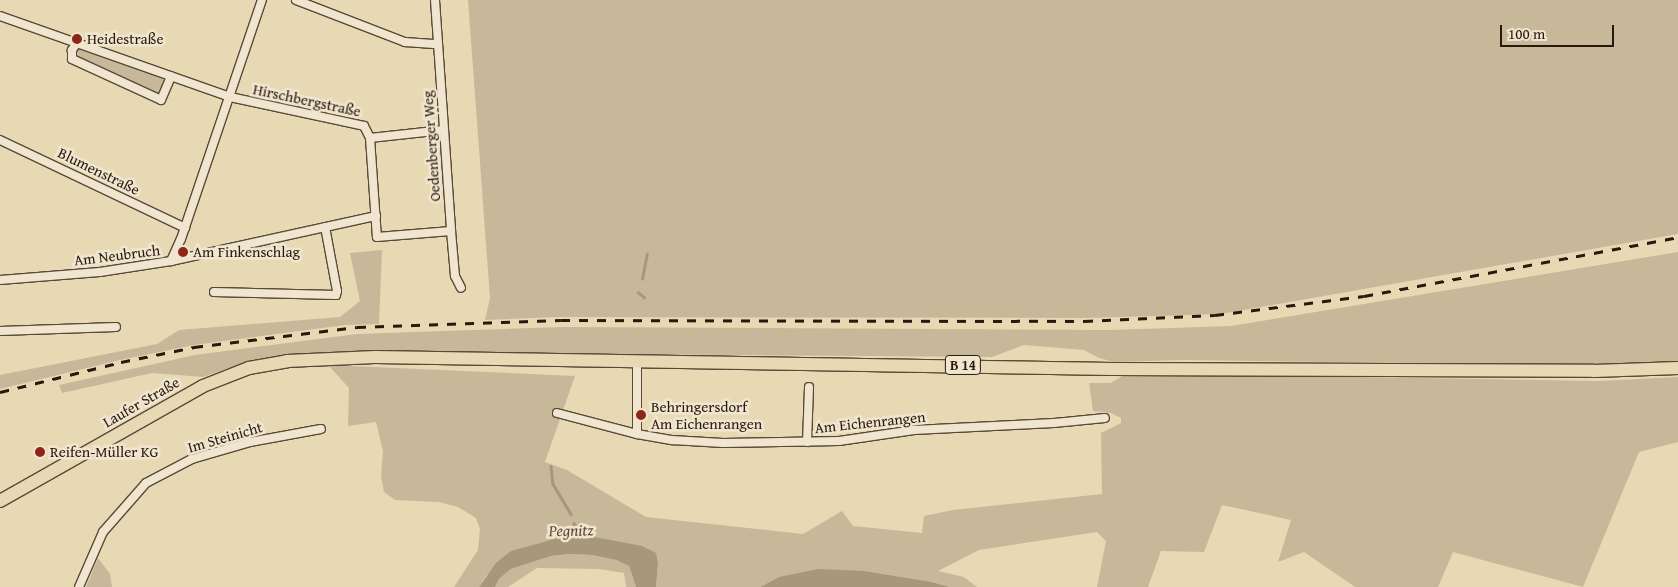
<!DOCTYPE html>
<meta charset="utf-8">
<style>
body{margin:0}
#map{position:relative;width:1678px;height:587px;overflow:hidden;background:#e8d9b5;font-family:"Gentium Book Plus",serif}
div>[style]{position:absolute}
.green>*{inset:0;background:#c7b899}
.water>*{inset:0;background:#a7987c}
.stream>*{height:2.5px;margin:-1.25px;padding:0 1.25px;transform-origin:1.25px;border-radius:1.25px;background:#a7987c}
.roads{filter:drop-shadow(1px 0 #584938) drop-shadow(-1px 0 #584938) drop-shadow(0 1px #584938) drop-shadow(0 -1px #584938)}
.minor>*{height:8px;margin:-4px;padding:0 4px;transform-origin:4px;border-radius:4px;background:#f0e6cf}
.primary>*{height:12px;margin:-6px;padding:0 6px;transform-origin:6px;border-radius:6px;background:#e8d9b5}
.rail>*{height:2.5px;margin-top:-1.25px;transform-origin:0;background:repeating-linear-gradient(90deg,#28190e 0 9px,transparent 0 18px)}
.dots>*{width:14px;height:14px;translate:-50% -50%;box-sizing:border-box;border:2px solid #f0e6cf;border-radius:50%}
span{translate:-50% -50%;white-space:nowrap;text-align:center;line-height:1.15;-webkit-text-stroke:5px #f0e6cf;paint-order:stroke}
.shield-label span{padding:1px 4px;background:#f0e6cf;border:1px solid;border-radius:4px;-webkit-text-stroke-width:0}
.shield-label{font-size:14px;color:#28190e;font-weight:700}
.poi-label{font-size:15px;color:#28190e}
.left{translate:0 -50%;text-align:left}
.street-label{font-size:15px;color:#28190e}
.water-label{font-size:16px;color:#5b4c3a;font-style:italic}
.scale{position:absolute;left:1500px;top:25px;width:114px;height:22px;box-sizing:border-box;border:2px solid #28190e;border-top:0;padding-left:6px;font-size:15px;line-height:18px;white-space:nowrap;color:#28190e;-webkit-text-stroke:4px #f0e6cf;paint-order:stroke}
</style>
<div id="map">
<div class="green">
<div style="clip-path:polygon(468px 0,1678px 0,1678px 234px,1221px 314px,1089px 318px,561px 317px,485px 320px,490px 298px)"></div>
<div style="clip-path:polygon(81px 47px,167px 79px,159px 96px,77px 59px,75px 53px)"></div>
<div style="clip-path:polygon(382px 250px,379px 324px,345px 325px,194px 345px,120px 360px,0 389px,0 375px,157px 344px,179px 330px,340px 317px,360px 301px,350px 253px)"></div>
<div style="clip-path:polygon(1678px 252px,1678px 361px,1664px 364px,1481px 364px,1185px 360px,1114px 362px,1099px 358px,1084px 350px,1024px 345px,992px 357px,333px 352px,289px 355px,240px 364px,203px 377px,152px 373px,62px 393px,59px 385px,195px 355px,357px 334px,562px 327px,1110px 330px,1231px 326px)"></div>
<div style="clip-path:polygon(328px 365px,575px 376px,545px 462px,567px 470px,646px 517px,803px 534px,842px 511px,853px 526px,922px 533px,924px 516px,953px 510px,1102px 494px,1101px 433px,1121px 423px,1121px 418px,1111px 413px,1093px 411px,1089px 383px,1111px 383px,1127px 373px,1599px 381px,1678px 377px,1678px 442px,1639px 452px,1583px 587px,1453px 552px,1438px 587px,1355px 587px,1304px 552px,1278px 562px,1291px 520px,1222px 505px,1204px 552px,1161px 551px,1148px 587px,1097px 587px,1106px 541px,1097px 532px,979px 550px,938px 571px,964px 577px,977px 587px,950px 587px,932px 582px,865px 571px,779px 577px,760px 587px,656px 587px,658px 564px,605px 539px,595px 537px,558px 538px,486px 576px,479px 587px,454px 587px,478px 550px,480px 529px,476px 518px,458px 507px,439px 502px,395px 500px,384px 492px,381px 476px,383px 451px,376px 422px,348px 426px,349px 388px)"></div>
<div style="clip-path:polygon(570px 554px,592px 555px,616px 560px,629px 566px,636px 587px,626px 587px,624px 573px,599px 569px,537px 568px,508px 587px,495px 587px,499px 579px,511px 569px,551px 556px)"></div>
<div style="clip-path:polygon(98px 558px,110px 574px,112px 587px,86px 587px)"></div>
</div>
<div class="water">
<div style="clip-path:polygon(595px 537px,642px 546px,656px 553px,658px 564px,656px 587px,636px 587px,629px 566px,616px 560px,592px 555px,570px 554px,551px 556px,511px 569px,499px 579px,495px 587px,479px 587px,496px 563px,511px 551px,558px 538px)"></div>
<div style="clip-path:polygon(818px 569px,865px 571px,932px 582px,950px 587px,760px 587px,779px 577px)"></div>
</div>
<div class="stream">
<div style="left:642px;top:279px;width:25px;rotate:-79deg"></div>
<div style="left:638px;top:292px;width:8px;rotate:40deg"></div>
<div style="left:551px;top:466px;width:18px;rotate:84deg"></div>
<div style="left:553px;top:484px;width:35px;rotate:59deg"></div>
<div style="left:574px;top:523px;width:19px;rotate:65deg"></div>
</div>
<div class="roads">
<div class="minor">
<div style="left:296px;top:0;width:117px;rotate:21.1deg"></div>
<div style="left:405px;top:42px;width:32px;rotate:4deg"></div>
<div style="left:435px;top:0;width:232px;rotate:86deg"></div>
<div style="left:451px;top:231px;width:45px;rotate:84.9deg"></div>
<div style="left:455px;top:276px;width:13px;rotate:63deg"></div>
<div style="left:0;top:16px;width:244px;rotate:19.4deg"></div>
<div style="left:230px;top:97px;width:137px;rotate:12.2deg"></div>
<div style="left:364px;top:126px;width:13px;rotate:63deg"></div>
<div style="left:370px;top:138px;width:99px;rotate:86deg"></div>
<div style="left:377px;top:237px;width:74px;rotate:-4.6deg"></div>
<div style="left:77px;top:43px;width:9px;rotate:126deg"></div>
<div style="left:72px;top:50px;width:9px;rotate:90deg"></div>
<div style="left:72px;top:59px;width:98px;rotate:24.7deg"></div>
<div style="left:161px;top:100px;width:26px;rotate:-67deg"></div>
<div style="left:370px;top:138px;width:74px;rotate:-6.2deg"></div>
<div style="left:0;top:140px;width:205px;rotate:25.4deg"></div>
<div style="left:171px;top:261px;width:24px;rotate:-66deg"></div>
<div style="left:181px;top:239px;width:252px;rotate:-71.3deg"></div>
<div style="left:0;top:280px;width:100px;rotate:-4.6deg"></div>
<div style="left:100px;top:272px;width:72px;rotate:-8.8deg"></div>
<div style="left:171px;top:261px;width:210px;rotate:-12.4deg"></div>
<div style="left:214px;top:292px;width:122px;rotate:1.4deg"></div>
<div style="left:336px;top:295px;width:4px;rotate:-76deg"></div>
<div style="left:337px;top:291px;width:65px;rotate:-100.6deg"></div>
<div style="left:0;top:331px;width:116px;rotate:-2deg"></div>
<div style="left:557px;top:413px;width:83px;rotate:14.7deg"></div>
<div style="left:637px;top:434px;width:36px;rotate:10deg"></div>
<div style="left:672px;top:440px;width:51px;rotate:3.4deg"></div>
<div style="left:723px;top:443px;width:116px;rotate:-1deg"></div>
<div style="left:839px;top:441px;width:76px;rotate:-8.3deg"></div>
<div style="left:914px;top:430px;width:140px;rotate:-2.9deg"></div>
<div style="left:1054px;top:423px;width:51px;rotate:-5.6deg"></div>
<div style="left:637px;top:434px;width:73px;rotate:-90deg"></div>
<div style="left:807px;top:442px;width:55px;rotate:-87.9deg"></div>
<div style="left:79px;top:587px;width:60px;rotate:-66.4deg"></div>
<div style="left:103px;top:532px;width:65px;rotate:-48.7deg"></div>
<div style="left:146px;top:483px;width:52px;rotate:-27.6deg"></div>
<div style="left:192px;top:459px;width:60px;rotate:-16.3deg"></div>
<div style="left:250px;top:442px;width:72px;rotate:-10.4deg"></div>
</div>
<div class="primary">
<div style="left:0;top:501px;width:233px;rotate:-29.5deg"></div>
<div style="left:203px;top:386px;width:49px;rotate:-21.4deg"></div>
<div style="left:249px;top:368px;width:39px;rotate:-10deg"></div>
<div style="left:287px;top:361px;width:88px;rotate:-2.6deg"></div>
<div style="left:375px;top:357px;width:738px;rotate:0.93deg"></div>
<div style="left:1113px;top:369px;width:481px;rotate:0.2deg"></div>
<div style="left:1594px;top:371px;width:84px;rotate:-2deg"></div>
</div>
</div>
<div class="rail">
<div style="left:0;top:392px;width:125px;rotate:-13.9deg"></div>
<div style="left:121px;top:362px;width:75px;rotate:-11.6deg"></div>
<div style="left:194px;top:347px;width:164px;rotate:-7deg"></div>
<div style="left:357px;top:327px;width:204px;rotate:-2deg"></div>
<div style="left:561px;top:320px;width:523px;rotate:0.11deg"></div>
<div style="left:1084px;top:321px;width:131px;rotate:-2.6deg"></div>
<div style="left:1215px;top:315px;width:150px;rotate:-7.3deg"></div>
<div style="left:1364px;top:296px;width:319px;rotate:-10.6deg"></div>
</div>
<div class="dots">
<div style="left:77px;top:39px;background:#8f2418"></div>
<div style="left:183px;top:252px;background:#8f2418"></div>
<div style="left:641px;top:415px;background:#8f2418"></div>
<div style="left:40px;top:452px;background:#8f2418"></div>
</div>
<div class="shield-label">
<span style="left:963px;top:365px">B 14</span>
</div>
<div class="poi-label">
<span class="left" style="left:87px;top:39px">Heidestraße</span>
<span class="left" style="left:193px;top:252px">Am Finkenschlag</span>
<span class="left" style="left:651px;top:415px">Behringersdorf<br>Am Eichenrangen</span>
<span class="left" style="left:50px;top:452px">Reifen-Müller KG</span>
</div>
<div class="street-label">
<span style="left:307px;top:100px;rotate:12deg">Hirschbergstraße</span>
<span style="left:431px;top:146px;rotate:-94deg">Oedenberger Weg</span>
<span style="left:99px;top:171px;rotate:26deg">Blumenstraße</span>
<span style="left:117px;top:255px;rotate:-7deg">Am Neubruch</span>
<span style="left:141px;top:402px;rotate:-30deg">Laufer Straße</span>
<span style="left:870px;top:422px;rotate:-6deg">Am Eichenrangen</span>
<span style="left:225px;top:437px;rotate:-16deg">Im Steinicht</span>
</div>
<div class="water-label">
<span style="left:571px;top:530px;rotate:-1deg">Pegnitz</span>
</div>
<div class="scale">100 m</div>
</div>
